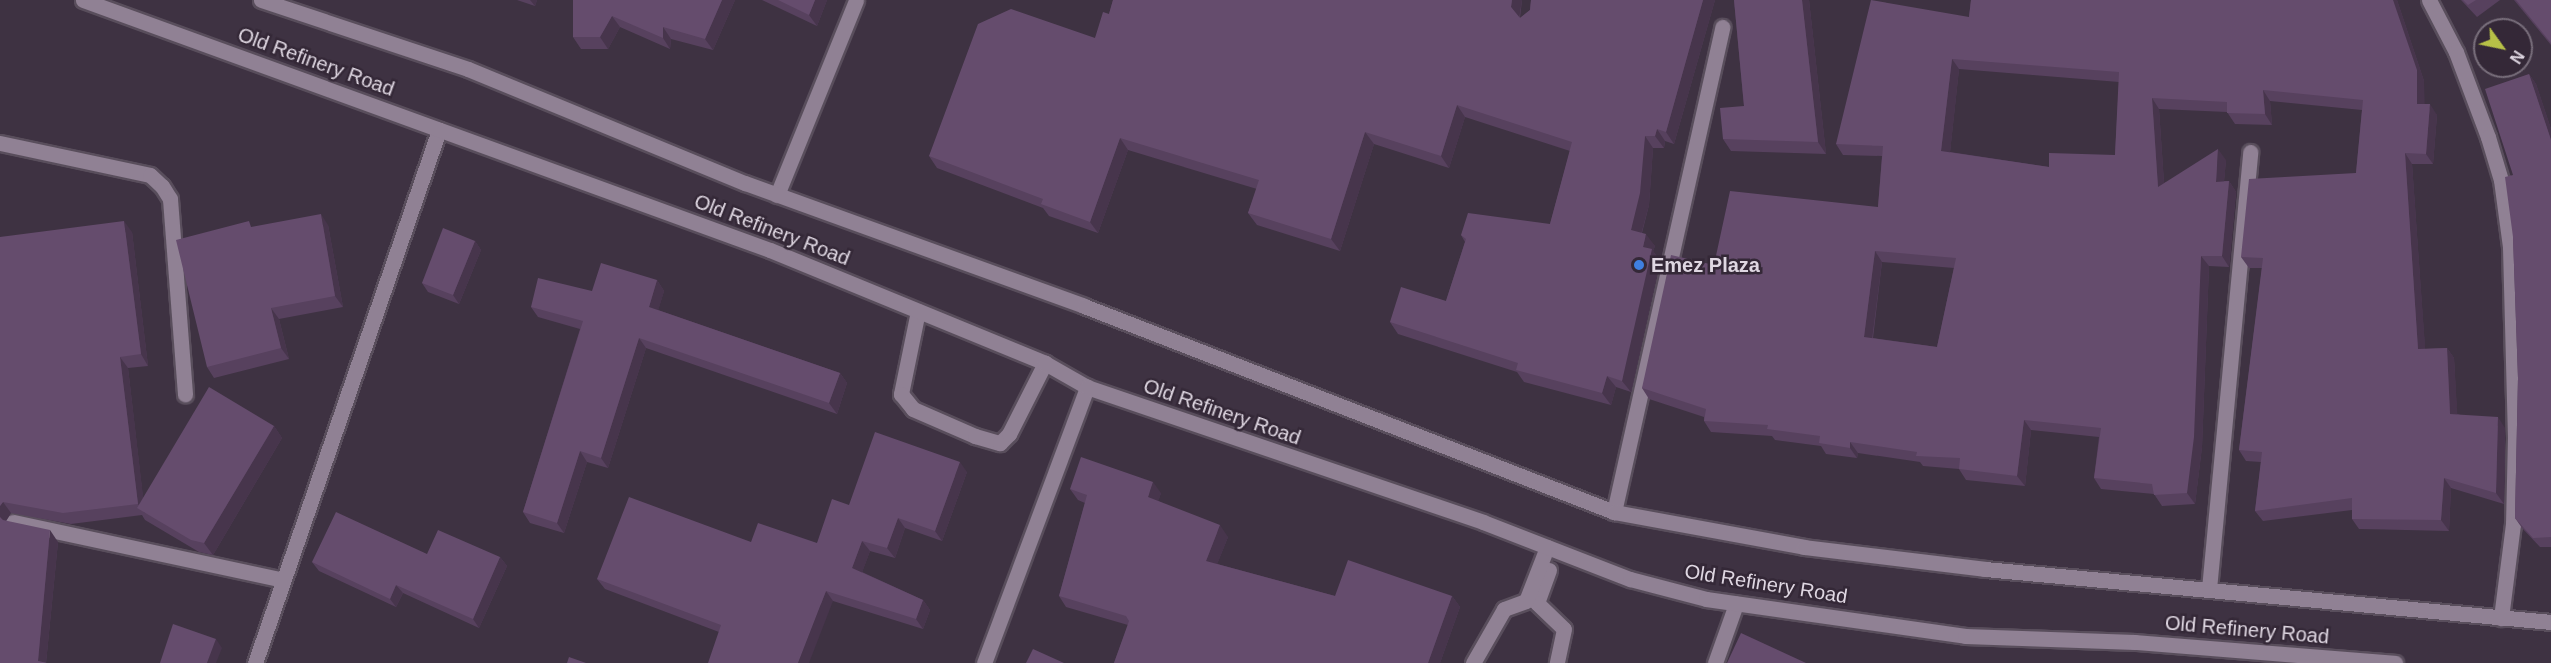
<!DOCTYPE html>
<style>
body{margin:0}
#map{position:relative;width:2551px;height:663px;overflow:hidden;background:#3e3242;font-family:Arial,sans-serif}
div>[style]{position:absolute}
.roads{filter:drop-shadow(2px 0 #594e5c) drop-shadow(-2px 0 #594e5c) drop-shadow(0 2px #594e5c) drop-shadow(0 -2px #594e5c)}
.service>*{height:15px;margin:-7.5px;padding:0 7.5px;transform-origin:7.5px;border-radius:7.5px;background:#908194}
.minor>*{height:15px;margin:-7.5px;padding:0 7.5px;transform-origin:7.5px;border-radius:7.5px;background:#908194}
.secondary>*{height:15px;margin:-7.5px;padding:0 7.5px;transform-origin:7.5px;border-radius:7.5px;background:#908194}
.wall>*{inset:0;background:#57415e}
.shaded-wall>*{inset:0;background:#47354c}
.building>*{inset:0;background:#654c6d}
.dots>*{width:16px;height:16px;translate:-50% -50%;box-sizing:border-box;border:3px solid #342837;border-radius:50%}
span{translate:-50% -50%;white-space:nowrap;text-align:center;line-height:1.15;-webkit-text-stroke:5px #342837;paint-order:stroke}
.street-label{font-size:20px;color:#dfd7e2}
.poi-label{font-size:20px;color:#dfd7e2;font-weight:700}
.left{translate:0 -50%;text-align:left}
.north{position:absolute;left:2473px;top:18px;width:60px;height:60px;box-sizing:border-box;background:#342837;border:2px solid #786e7b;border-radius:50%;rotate:123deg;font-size:16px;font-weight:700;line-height:24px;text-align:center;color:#dfd7e2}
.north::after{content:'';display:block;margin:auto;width:21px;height:27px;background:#b7c147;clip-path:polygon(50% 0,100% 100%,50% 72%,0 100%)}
</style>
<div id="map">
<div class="roads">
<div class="service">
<div style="left:0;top:143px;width:153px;rotate:12deg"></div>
<div style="left:150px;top:175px;width:16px;rotate:43deg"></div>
<div style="left:162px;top:186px;width:15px;rotate:58deg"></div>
<div style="left:170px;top:199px;width:196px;rotate:85.6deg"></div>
<div style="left:918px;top:311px;width:85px;rotate:101.6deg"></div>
<div style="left:901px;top:394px;width:19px;rotate:51deg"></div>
<div style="left:913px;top:409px;width:68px;rotate:23.5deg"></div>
<div style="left:975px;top:436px;width:26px;rotate:16deg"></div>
<div style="left:1000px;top:443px;width:13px;rotate:-45deg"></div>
<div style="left:1009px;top:434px;width:80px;rotate:-63.1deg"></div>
<div style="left:1614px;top:512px;width:497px;rotate:-77.4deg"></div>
<div style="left:13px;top:522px;width:276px;rotate:12.1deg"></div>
<div style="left:1549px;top:570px;width:35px;rotate:110deg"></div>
<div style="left:1537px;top:603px;width:37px;rotate:44deg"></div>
<div style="left:1564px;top:629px;width:35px;rotate:102deg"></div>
<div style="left:1473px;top:663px;width:62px;rotate:-60.1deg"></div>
<div style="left:1504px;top:609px;width:23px;rotate:-20deg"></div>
<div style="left:1526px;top:601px;width:58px;rotate:-68.7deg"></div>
</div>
<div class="minor">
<div style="left:2429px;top:0;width:59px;rotate:62.6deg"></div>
<div style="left:2456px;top:52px;width:91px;rotate:69.4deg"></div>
<div style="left:2488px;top:137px;width:45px;rotate:73.2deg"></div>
<div style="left:2501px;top:180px;width:68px;rotate:82.3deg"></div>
<div style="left:2510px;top:247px;width:190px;rotate:88.5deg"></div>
<div style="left:2515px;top:437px;width:87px;rotate:91.3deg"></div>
<div style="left:2513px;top:524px;width:95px;rotate:97.3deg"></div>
<div style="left:777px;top:195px;width:210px;rotate:-67.9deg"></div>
<div style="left:2209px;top:589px;width:439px;rotate:-84.6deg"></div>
<div style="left:255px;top:663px;width:564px;rotate:-70.95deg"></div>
<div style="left:984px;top:663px;width:295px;rotate:-69.5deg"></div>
<div style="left:1715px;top:663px;width:63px;rotate:-70.4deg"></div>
</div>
<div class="secondary">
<div style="left:83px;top:0;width:731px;rotate:20deg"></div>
<div style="left:770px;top:250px;width:297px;rotate:22.3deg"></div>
<div style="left:1045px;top:363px;width:48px;rotate:29.7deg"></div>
<div style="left:1087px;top:387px;width:418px;rotate:18.8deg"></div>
<div style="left:1483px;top:522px;width:158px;rotate:21.2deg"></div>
<div style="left:1630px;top:579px;width:79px;rotate:14.7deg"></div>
<div style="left:1706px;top:599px;width:262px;rotate:8.1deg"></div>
<div style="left:1965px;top:636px;width:170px;rotate:2deg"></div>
<div style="left:2135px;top:642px;width:261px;rotate:4.6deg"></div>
<div style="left:261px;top:0;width:218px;rotate:18.4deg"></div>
<div style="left:468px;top:69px;width:300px;rotate:22.4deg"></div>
<div style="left:745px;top:183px;width:361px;rotate:19.9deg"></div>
<div style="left:1084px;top:306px;width:569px;rotate:21.24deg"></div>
<div style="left:1614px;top:512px;width:193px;rotate:10.4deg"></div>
<div style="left:1804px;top:547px;width:182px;rotate:6.9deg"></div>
<div style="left:1985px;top:569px;width:568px;rotate:5.35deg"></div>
</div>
</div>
<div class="wall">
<div style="clip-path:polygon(517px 0,537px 0,535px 6px)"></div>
<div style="clip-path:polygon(573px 0,735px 0,713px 50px,671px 39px,670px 49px,620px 27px,608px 49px,581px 49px,573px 37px)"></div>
<div style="clip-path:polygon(762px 0,827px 0,817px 26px)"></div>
<div style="clip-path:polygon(1113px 0,1522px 0,1520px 18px,1530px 10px,1531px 0,1715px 0,1674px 144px,1665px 141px,1664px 148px,1653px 148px,1649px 205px,1642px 233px,1655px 246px,1653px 251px,1660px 261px,1631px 392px,1616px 387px,1611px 405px,1524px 382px,1517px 372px,1398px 334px,1390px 322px,1446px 301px,1465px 242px,1461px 235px,1550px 224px,1570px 151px,1465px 117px,1449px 168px,1374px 144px,1340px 251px,1257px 225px,1248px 213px,1257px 189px,1128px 150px,1098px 233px,1049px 216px,1043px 208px,937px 168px,929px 156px,1095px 38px,1109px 14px)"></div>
<div style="clip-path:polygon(1734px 0,1809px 0,1826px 154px,1731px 151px,1723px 139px,1744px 106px)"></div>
<div style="clip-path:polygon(evenodd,1971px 0,2397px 0,2424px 81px,2424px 104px,2437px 115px,2433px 164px,2412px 164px,2425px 349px,2447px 348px,2454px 358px,2457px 414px,2505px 428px,2504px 504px,2451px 488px,2449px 531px,2359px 529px,2352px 519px,2352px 510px,2263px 521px,2255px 511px,2261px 462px,2246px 461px,2239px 450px,2262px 268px,2249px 268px,2241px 257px,2356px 173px,2362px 110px,2270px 101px,2272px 125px,2235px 124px,2227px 112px,2159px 109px,2164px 183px,2226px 160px,2224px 181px,2229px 181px,2236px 192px,2229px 267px,2209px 266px,2202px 447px,2195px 504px,2162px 506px,2154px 494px,2101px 489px,2094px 478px,2099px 437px,2031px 430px,2025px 486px,1966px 480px,1959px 469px,1923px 466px,1920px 462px,1858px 453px,1857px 458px,1826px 454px,1821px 446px,1775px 440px,1772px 436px,1711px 432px,1704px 421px,1704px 417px,1649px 399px,1642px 388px,1714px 265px,1878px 207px,1882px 156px,1843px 155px,1836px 144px,1969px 17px,1971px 0,1959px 69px,2119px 82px,2115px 155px,2049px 167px,1950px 152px,1959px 69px,1971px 0,1882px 262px,1954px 268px,1937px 347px,1873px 338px,1882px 262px)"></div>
<div style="clip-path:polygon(2461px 0,2500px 0,2477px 17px)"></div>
<div style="clip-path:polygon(2514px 0,2551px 0,2551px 45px)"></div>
<div style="clip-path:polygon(2529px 74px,2536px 84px,2551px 129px,2551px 547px,2540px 547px,2522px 528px,2515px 518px,2518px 378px,2513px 237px,2513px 175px)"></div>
<div style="clip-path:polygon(328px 225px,343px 307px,279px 319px,289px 359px,214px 378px,207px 367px,254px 227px)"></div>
<div style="clip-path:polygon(132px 232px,148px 366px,128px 368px,143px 498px,274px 426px,282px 438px,213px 555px,199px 552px,145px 520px,142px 515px,71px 524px,11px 513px,6px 521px,58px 542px,46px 663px,0 663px,0 237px)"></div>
<div style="clip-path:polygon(475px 241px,481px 250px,459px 304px,428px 292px,422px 283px)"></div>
<div style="clip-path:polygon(657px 280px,664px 291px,658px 310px,840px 373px,847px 383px,837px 414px,646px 348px,608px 468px,587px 462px,564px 533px,530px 523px,523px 512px,580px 329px,538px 317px,531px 307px,592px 291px)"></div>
<div style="clip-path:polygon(967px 472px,942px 541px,905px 528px,895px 558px,870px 551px,862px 572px,923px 600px,930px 610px,923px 629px,833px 601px,719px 632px,605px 589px,597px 579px,751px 542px,817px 543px,849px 505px)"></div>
<div style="clip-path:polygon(1070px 489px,1161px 493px,1158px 501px,1228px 537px,1217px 564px,1335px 596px,1452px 596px,1460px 607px,1440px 663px,1114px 663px,1128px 625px,1066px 607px,1059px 596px,1085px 503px,1078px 500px)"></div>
<div style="clip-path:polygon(427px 554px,500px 557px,507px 566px,479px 628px,403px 593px,396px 607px,319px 571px,312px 562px)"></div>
</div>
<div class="shaded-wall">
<div style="clip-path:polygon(530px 0,537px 0,535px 6px)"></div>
<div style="clip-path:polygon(722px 0,735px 0,713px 50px,705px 39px)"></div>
<div style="clip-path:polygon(815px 0,827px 0,817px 26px,809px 15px)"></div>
<div style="clip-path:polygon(1512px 0,1522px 0,1519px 19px,1511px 7px)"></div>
<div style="clip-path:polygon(1703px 0,1715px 0,1674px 144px,1666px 132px)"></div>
<div style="clip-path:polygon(1802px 0,1809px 0,1826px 154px,1818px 142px)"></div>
<div style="clip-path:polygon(2393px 0,2397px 0,2424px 81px,2425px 114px,2417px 104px)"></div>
<div style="clip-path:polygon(612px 16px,620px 27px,608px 49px,600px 37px)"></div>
<div style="clip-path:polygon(663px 27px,671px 39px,670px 49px,663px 38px)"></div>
<div style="clip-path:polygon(1952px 59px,1959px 69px,1949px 162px,1941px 151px)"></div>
<div style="clip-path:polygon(2529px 74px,2536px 84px,2551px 129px,2551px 140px)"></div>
<div style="clip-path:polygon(2263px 90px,2270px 101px,2272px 125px,2265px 114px)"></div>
<div style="clip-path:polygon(2152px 98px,2159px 109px,2165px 198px,2158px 187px)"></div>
<div style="clip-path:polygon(2430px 104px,2437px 115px,2433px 164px,2426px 154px)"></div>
<div style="clip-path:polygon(1457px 105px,1465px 117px,1449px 168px,1441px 156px)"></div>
<div style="clip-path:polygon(1657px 129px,1665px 141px,1664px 148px,1655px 136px)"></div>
<div style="clip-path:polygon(1365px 132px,1374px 144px,1340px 251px,1331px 239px)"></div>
<div style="clip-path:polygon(1645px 136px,1653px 148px,1649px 205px,1639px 242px,1631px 230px)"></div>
<div style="clip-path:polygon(1120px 138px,1128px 150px,1098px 233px,1090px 222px)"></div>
<div style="clip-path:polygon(2218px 149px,2226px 160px,2223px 192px,2216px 182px)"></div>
<div style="clip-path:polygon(2405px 153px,2412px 164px,2426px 360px,2418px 349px)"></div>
<div style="clip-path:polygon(2229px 181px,2236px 192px,2229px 267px,2222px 256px)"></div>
<div style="clip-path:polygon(321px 214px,328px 225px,343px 307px,335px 296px)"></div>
<div style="clip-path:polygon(124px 221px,132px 232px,148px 366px,141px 354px)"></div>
<div style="clip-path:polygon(1646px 234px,1655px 246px,1653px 251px,1660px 261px,1631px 392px,1622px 381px,1643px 247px)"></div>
<div style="clip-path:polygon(475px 241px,481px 250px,459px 304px,453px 295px)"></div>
<div style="clip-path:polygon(1875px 251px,1882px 262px,1871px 347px,1864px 337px)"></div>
<div style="clip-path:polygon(2201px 256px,2209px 266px,2202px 447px,2195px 504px,2187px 493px)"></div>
<div style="clip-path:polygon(657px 280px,664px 291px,656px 318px,649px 307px)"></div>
<div style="clip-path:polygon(271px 308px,279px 319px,289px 359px,281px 348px)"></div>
<div style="clip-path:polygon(639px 338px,646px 348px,608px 468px,601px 458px)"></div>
<div style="clip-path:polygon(2447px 348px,2454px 358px,2458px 425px,2450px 414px)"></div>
<div style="clip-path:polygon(120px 357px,128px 368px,145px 513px,138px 504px)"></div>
<div style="clip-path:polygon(840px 373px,847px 383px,837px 414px,829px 403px)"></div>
<div style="clip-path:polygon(1607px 376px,1616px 387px,1611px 405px,1602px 393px)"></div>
<div style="clip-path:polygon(2498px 417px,2505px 428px,2504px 504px,2496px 493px)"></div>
<div style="clip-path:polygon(2024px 420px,2031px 430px,2025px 486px,2017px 476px)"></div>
<div style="clip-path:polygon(274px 426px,282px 438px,213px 555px,204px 543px)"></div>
<div style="clip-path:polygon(1850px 442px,1858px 453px,1857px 458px,1850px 448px)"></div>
<div style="clip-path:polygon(580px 451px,587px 462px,564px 533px,557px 523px)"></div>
<div style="clip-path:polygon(960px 462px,967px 472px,942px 541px,935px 531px)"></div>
<div style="clip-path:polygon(2444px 478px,2451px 488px,2449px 531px,2441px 520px)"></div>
<div style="clip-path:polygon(1153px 482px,1161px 493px,1156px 509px,1148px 497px)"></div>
<div style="clip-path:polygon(3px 502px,11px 513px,4px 524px,0 519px,0 506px)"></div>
<div style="clip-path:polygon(898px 518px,905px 528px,895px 558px,887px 548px)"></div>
<div style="clip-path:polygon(1220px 525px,1228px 537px,1214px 572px,1206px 561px)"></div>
<div style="clip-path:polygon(50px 530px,58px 542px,46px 663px,38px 661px)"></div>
<div style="clip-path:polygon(862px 541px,870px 551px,860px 578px,852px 568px)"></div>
<div style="clip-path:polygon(500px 557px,507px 566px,479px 628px,473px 619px)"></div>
<div style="clip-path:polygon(396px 585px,403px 593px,396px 607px,390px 599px)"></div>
<div style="clip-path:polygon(826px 591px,833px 601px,809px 663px,798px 663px)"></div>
<div style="clip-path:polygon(1452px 596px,1460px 607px,1440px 663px,1428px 663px)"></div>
<div style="clip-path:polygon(923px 600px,930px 610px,923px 629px,916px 619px)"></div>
<div style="clip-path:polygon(216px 639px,222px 648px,216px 663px,207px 663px)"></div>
</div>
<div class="building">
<div style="clip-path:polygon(573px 0,722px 0,705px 39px,663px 27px,663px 38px,612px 16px,600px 37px,573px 37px)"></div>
<div style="clip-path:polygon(778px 0,815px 0,809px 15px)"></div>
<div style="clip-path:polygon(1113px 0,1512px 0,1511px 7px,1520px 18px,1530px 10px,1531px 0,1703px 0,1666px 132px,1657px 129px,1655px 136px,1645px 136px,1640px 193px,1631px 230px,1646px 234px,1643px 247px,1652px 249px,1622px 381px,1607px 376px,1602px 393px,1516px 370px,1518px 363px,1390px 322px,1401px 287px,1446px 301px,1466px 239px,1461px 235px,1468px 213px,1550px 224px,1572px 142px,1457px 105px,1441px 156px,1365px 132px,1331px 239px,1248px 213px,1259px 180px,1120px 138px,1090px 222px,1041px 204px,1043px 199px,929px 156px,978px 24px,1011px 9px,1095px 38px,1103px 12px,1109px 14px)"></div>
<div style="clip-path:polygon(1734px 0,1802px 0,1818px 142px,1723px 139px,1720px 108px,1744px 106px)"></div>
<div style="clip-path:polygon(evenodd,1871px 0,1969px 17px,1971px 0,2393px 0,2417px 70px,2417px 104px,2430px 104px,2426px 154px,2405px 153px,2418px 349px,2447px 348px,2450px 414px,2498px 417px,2496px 493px,2444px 478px,2441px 520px,2352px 519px,2352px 498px,2255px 511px,2262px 452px,2239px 450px,2263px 258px,2241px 257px,2249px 179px,2356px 173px,2363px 100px,2263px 90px,2265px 114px,2227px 113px,2227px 102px,2152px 98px,2158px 187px,2218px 149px,2216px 182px,2229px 181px,2222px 256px,2201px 256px,2194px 437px,2187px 493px,2154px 495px,2152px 484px,2094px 478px,2101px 428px,2024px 420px,2017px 476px,1959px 469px,1960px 458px,1916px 456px,1917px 452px,1850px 442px,1850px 448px,1819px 443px,1820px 436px,1767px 429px,1768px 425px,1704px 421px,1706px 409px,1642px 388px,1671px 255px,1714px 265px,1730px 191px,1878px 207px,1883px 146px,1836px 144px,1871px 0,1952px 59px,2119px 72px,2115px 155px,2049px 153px,2049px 167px,1941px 151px,1952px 59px,1871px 0,1875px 251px,1956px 258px,1937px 347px,1864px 337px,1875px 251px)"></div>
<div style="clip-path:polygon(2463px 0,2476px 0,2468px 5px)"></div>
<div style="clip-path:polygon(2516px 0,2551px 0,2551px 43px)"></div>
<div style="clip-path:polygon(2529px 74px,2551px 140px,2551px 537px,2533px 538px,2515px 518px,2518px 378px,2513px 237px,2505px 177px,2513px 175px,2485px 89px)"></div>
<div style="clip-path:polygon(321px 214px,335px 296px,271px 308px,281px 348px,207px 367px,176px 240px,249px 221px,251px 227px)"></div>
<div style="clip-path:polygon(124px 221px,141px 354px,120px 357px,138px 504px,63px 513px,3px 502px,0 506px,0 237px)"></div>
<div style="clip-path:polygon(443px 228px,475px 241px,453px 295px,422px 283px)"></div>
<div style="clip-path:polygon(601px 263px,657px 280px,649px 307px,840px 373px,829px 403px,639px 338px,601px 458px,580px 451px,557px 523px,523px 512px,583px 321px,531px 307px,538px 278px,592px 291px)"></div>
<div style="clip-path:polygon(209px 387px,274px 426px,204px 543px,191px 540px,137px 508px)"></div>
<div style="clip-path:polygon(875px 432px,960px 462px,935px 531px,898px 518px,887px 548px,862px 541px,852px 568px,923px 600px,916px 619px,826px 591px,798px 663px,708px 663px,721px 625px,597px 579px,629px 497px,751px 542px,758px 523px,817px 543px,832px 499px,849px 505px)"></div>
<div style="clip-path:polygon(1081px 457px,1153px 482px,1148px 497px,1220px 525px,1206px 561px,1335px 596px,1348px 560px,1452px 596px,1428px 663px,1114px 663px,1129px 621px,1126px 616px,1059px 596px,1087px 495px,1070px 489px)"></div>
<div style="clip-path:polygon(336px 512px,427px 554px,438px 530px,500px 557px,473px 619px,396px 585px,390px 599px,312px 562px)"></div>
<div style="clip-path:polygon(0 517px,3px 520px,50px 530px,38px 661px,47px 663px,0 663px)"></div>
<div style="clip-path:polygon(173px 624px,216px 639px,207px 663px,160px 663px)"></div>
<div style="clip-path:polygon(1741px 633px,1806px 663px,1727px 663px)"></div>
<div style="clip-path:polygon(1033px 649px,1064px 663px,1026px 663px)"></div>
<div style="clip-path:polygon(569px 657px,586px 663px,567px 663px)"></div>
</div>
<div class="dots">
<div style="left:1639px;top:265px;background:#3f7fe0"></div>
</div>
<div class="street-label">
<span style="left:316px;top:62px;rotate:20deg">Old Refinery Road</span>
<span style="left:772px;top:230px;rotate:21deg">Old Refinery Road</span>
<span style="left:1222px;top:412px;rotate:19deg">Old Refinery Road</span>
<span style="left:1766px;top:584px;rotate:9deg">Old Refinery Road</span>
<span style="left:2247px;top:630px;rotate:5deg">Old Refinery Road</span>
</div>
<div class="poi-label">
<span class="left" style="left:1651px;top:265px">Emez Plaza</span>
</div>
<div class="north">N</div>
</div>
